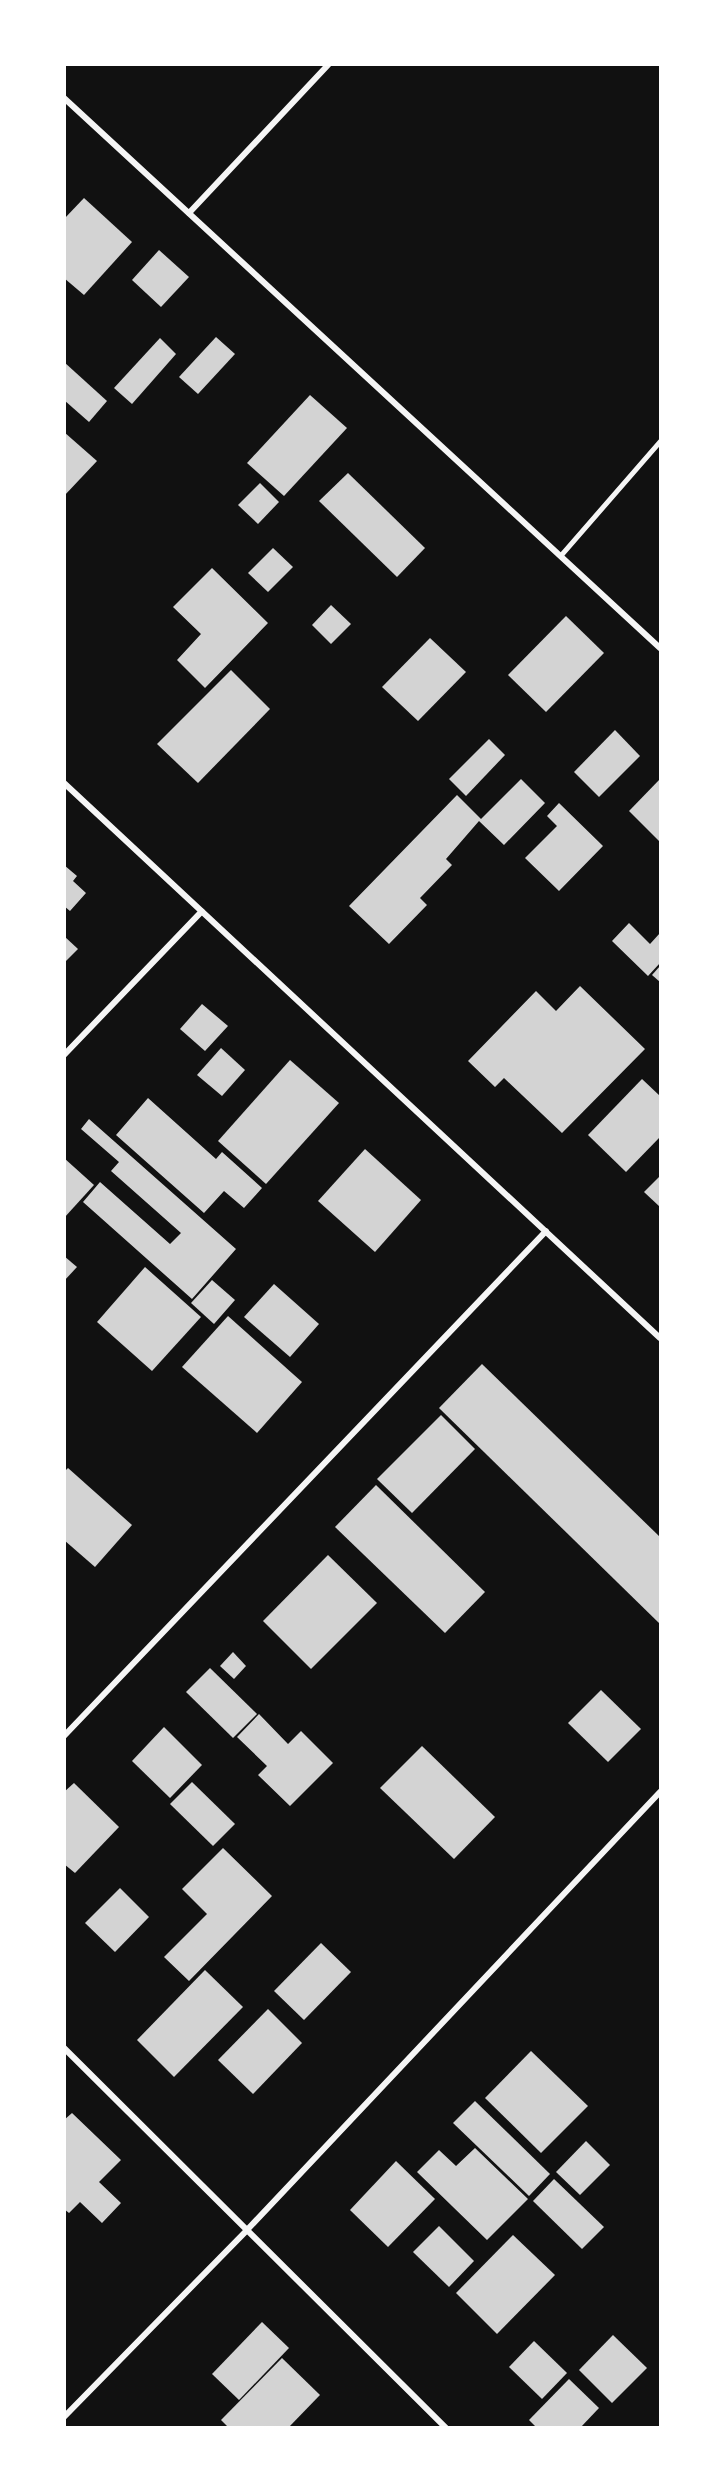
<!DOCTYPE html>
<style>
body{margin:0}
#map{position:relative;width:725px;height:2492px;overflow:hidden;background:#111;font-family:"Varela Round",sans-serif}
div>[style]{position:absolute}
.building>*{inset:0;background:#d3d3d3}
.service>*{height:4.5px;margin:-2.25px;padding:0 2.25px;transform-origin:2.25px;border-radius:2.25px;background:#f5f5f5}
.minor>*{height:6px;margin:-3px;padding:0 3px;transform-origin:3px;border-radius:3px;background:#f5f5f5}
span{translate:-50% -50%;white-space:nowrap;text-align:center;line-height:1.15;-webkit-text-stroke:4.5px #fff;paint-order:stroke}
.frame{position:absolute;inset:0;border:66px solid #fff;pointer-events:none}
</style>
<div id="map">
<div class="building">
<div style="clip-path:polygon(84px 198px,132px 242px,84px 295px,64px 278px,64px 219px)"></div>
<div style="clip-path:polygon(159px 250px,189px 277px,161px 307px,132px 280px)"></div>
<div style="clip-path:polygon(216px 337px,235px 354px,198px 394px,179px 377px)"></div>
<div style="clip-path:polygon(160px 338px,176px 354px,132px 404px,114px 388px)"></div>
<div style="clip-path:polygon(64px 362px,107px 401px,89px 422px,64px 400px)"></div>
<div style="clip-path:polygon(310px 395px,347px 428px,284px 496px,247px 463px)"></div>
<div style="clip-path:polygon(64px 432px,97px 461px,64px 496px)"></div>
<div style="clip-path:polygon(348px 473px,425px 548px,397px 577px,319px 501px)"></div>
<div style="clip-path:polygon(260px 483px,279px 502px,258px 524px,238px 505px)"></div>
<div style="clip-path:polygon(273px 548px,293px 567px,268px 592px,248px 573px)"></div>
<div style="clip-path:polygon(212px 568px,268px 623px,205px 688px,177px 660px,201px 634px,173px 607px)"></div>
<div style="clip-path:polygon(331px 605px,351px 624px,331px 644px,312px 625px)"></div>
<div style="clip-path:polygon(566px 616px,604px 653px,546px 712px,508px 675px)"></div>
<div style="clip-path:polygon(430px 638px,466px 672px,418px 721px,382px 687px)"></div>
<div style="clip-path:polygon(231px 670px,270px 709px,198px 783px,157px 744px)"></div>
<div style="clip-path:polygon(615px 730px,640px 756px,599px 797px,574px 772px)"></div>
<div style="clip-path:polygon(489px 739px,505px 755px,466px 796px,449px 779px)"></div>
<div style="clip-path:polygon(521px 779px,545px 803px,504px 845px,479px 821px,446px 859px,452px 865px,420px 898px,427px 905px,389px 944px,349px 906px,457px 795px,481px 819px)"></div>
<div style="clip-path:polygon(660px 779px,660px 842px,629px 811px)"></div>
<div style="clip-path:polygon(559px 803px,603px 846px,559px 891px,525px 858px,557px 826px,547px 816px)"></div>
<div style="clip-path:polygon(64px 865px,77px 876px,73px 881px,86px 893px,70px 911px,64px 906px)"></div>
<div style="clip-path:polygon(629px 923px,650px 944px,660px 933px,660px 963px,648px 976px,612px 941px)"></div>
<div style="clip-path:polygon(64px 936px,78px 949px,64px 963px)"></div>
<div style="clip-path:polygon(660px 966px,660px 982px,652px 975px)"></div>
<div style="clip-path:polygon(580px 986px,645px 1049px,562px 1133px,504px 1078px,495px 1087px,468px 1061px,536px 991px,556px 1011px)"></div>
<div style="clip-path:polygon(202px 1004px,228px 1026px,205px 1051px,180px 1029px)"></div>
<div style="clip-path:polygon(221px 1048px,245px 1070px,222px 1096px,197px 1075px)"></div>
<div style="clip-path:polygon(290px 1060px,339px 1103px,266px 1184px,218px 1141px)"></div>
<div style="clip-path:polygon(642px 1079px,660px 1096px,660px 1137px,626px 1172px,588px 1135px)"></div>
<div style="clip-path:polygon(148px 1098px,216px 1159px,222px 1152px,262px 1188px,244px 1208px,224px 1191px,204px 1213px,116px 1135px)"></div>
<div style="clip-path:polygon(89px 1119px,236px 1249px,192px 1299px,83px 1202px,100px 1182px,170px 1244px,181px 1233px,111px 1171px,119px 1162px,81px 1129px)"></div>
<div style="clip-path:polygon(365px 1149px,421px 1200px,375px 1252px,318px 1201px)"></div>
<div style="clip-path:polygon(64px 1158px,94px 1185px,64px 1218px)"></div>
<div style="clip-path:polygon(660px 1176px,660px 1207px,644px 1192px)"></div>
<div style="clip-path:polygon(64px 1256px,77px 1267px,64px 1281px)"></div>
<div style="clip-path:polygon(145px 1267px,201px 1317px,152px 1371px,97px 1322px)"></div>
<div style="clip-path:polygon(212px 1280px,235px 1300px,214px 1324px,191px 1303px)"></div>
<div style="clip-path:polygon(274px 1284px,319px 1324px,290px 1357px,244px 1317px)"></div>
<div style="clip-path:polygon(228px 1316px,302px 1382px,257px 1433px,182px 1367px)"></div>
<div style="clip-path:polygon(482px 1364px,660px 1537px,660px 1624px,439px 1408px)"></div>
<div style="clip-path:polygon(441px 1415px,475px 1449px,412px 1513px,377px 1479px)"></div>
<div style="clip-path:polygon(68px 1468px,132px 1525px,95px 1567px,64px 1540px,64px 1472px)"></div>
<div style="clip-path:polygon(376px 1485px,485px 1592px,445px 1633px,335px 1527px)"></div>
<div style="clip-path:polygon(328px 1555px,377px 1603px,311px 1669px,263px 1621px)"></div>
<div style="clip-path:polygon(233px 1652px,246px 1666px,234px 1679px,220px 1666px)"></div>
<div style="clip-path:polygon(210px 1668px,257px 1714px,233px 1738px,186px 1692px)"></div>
<div style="clip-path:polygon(601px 1690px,641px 1729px,608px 1762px,568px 1723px)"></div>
<div style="clip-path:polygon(259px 1714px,288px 1744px,301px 1731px,333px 1763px,290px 1806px,258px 1775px,267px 1766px,237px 1737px)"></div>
<div style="clip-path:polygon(164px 1727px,202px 1765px,170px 1798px,132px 1761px)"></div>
<div style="clip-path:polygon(422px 1746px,495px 1817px,454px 1859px,380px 1788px)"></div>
<div style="clip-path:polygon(192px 1782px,235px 1824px,213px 1846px,170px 1804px)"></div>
<div style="clip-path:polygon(74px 1783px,119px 1827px,75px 1873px,64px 1864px,64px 1792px)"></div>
<div style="clip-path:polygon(223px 1848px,272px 1896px,189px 1981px,164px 1957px,207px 1914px,182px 1889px)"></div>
<div style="clip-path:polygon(120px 1888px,149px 1917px,115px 1952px,85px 1923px)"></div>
<div style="clip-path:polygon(321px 1943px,351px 1972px,304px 2020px,274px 1991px)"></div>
<div style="clip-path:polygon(205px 1970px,243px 2007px,174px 2077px,137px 2040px)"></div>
<div style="clip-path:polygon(268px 2009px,302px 2043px,253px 2094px,218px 2060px)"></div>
<div style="clip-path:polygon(531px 2051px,588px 2106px,541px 2153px,485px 2098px)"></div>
<div style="clip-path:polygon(475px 2101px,550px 2174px,529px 2196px,453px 2123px)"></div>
<div style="clip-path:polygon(72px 2113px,121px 2160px,99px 2182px,121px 2203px,102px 2223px,80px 2202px,69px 2213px,64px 2209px,64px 2120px)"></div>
<div style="clip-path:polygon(586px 2141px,610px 2165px,580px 2195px,556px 2172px)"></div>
<div style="clip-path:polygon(475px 2148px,528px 2199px,487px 2240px,417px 2172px,439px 2150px,456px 2166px)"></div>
<div style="clip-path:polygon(396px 2161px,435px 2199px,388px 2247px,350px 2210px)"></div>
<div style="clip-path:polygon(554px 2179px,604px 2227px,582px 2249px,533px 2201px)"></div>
<div style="clip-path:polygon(439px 2226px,474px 2261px,449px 2287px,413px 2252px)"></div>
<div style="clip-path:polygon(513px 2235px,555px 2275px,497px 2334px,456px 2293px)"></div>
<div style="clip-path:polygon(262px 2322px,289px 2348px,239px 2400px,212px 2374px)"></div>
<div style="clip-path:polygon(613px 2335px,647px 2368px,612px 2403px,579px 2370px)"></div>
<div style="clip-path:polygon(534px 2341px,567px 2373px,542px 2399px,509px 2367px)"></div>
<div style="clip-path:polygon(282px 2358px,320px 2395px,288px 2428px,229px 2428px,221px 2420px)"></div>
<div style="clip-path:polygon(569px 2379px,599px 2408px,580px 2428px,537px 2428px,529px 2420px)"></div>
</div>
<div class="service">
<div style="left:560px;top:556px;width:152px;rotate:-49deg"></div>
</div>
<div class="minor">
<div style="left:64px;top:98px;width:811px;rotate:42.7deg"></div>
<div style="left:189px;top:213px;width:204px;rotate:-46.8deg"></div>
<div style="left:64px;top:783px;width:814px;rotate:42.96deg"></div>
<div style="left:64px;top:1055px;width:199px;rotate:-46.2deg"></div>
<div style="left:64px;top:1736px;width:698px;rotate:-46.33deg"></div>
<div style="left:64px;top:2048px;width:539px;rotate:44.85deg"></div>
<div style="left:64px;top:2417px;width:262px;rotate:-45.6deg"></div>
<div style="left:247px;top:2230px;width:602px;rotate:-46.68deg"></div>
</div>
<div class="frame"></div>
</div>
